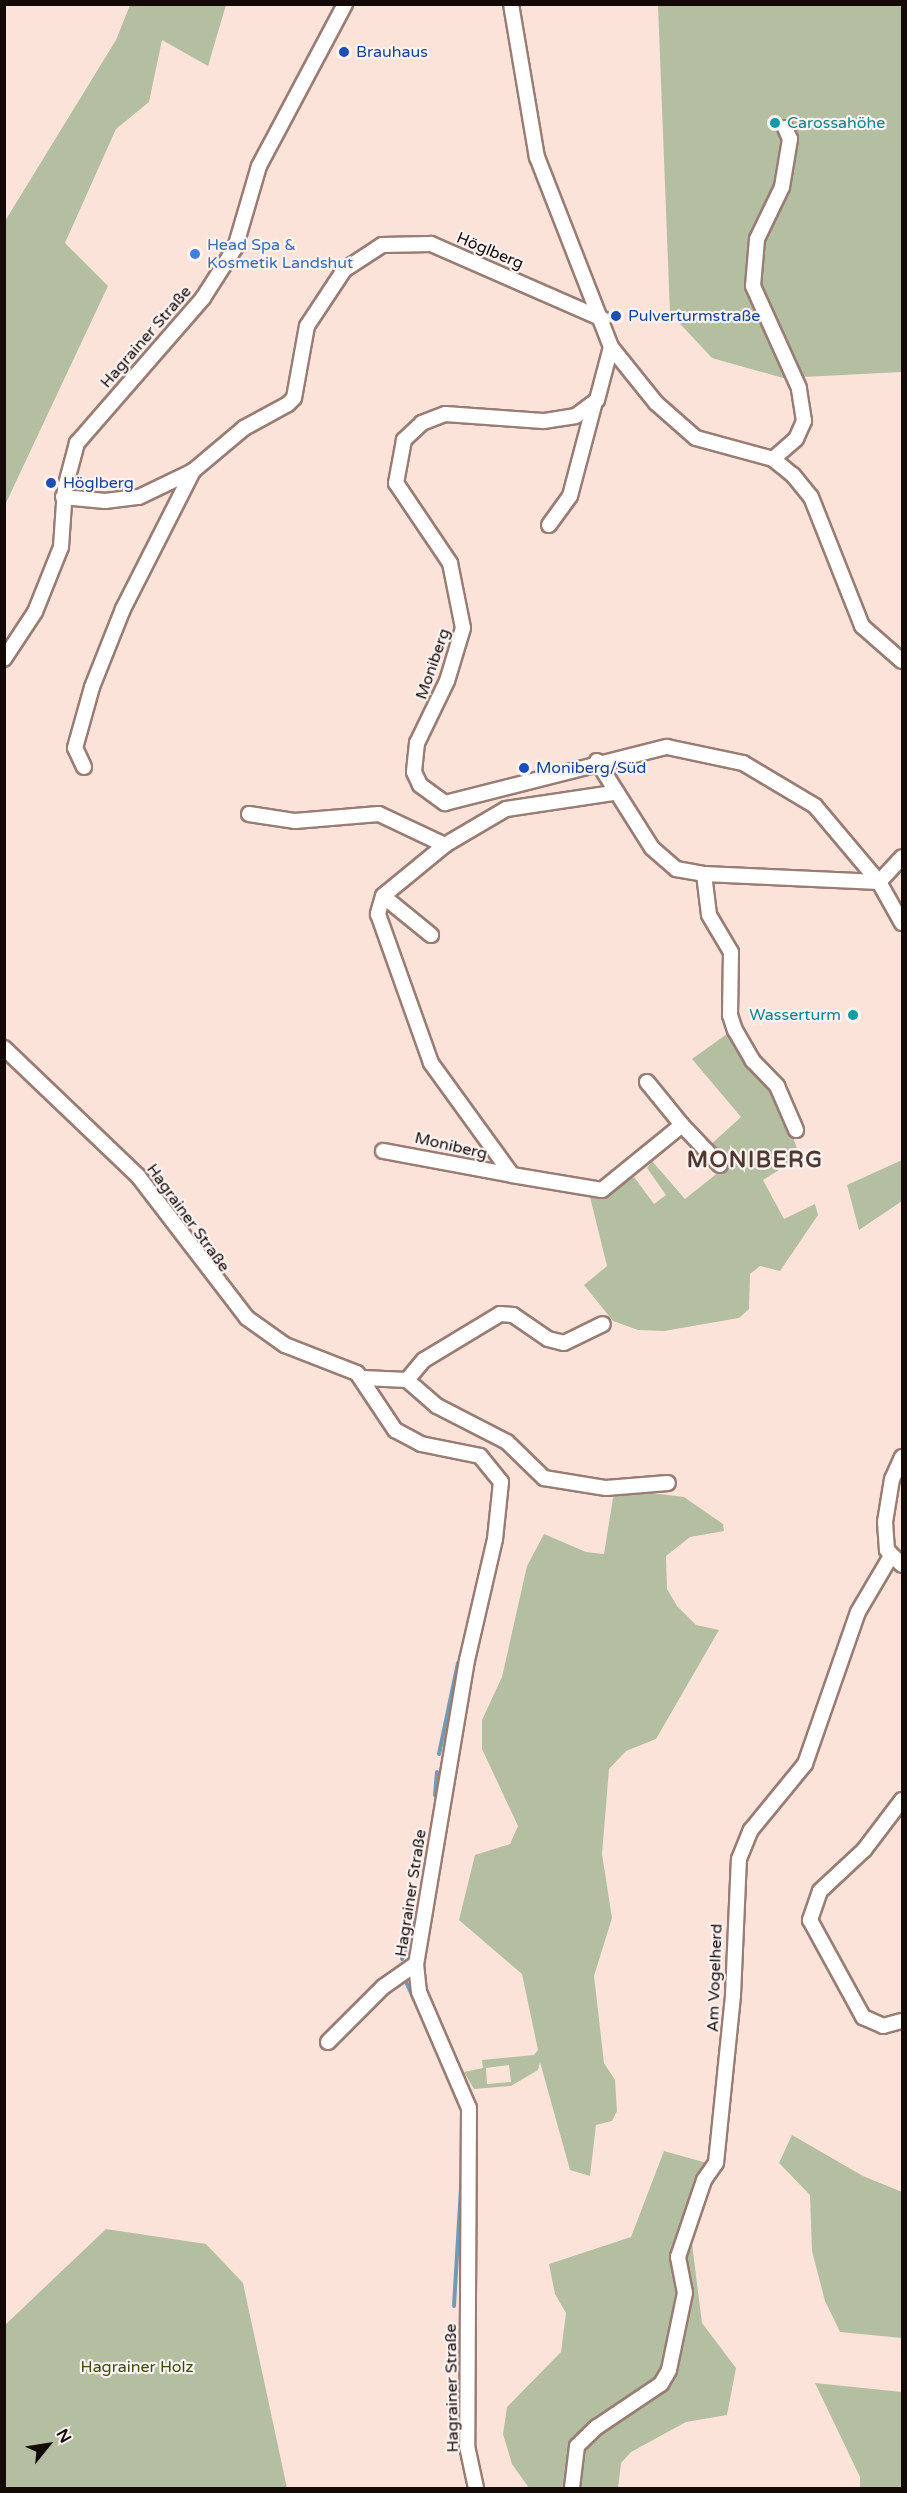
<!DOCTYPE html>
<meta charset="utf-8">
<style>
body{margin:0}
#map{position:relative;width:907px;height:2493px;overflow:hidden;background:#fce3da;font-family:"Varela Round",sans-serif}
div>[style]{position:absolute}
.green>*{inset:0;background:#b3bfa0}
.stream>*{height:4px;margin:-2px;padding:0 2px;transform-origin:2px;border-radius:2px;background:#7399b3}
.roads{filter:drop-shadow(2px 0 #997d74) drop-shadow(-2px 0 #997d74) drop-shadow(0 2px #997d74) drop-shadow(0 -2px #997d74)}
.minor>*{height:14px;margin:-7px;padding:0 7px;transform-origin:7px;border-radius:7px;background:#fff}
.dots>*{width:16px;height:16px;translate:-50% -50%;box-sizing:border-box;border:3px solid #fbf4f2;border-radius:50%}
span{translate:-50% -50%;white-space:nowrap;text-align:center;line-height:1.15;-webkit-text-stroke:4.5px #fbf4f2;paint-order:stroke}
.transit-label{font-size:16px;color:#164399}
.left{translate:0 -50%;text-align:left}
.culture-label{font-size:16px;color:#0d838f}
.right{translate:-100% -50%;text-align:right}
.shop-label{font-size:16px;color:#366cbe}
.street-label{font-size:16px;color:#130a07}
.park-label{font-size:16px;color:#3a4c0f}
.district-label{font-size:22px;color:#503830;font-weight:700;letter-spacing:1.5px}
.frame{position:absolute;inset:0;border:6px solid #130a07;pointer-events:none}
.north{position:absolute;left:18px;top:2415px;width:60px;height:60px;-webkit-text-stroke:4px #fbf4f2;paint-order:stroke;rotate:60deg;font-size:16px;font-weight:700;line-height:24px;text-align:center;color:#130a07}
.north::after{content:'';display:block;margin:auto;width:21px;height:27px;background:#130a07;clip-path:polygon(50% 0,100% 100%,50% 72%,0 100%)}
</style>
<div id="map">
<div class="green">
<div style="clip-path:polygon(130px 5px,226px 5px,208px 66px,162px 40px,149px 102px,116px 129px,65px 243px,108px 286px,5px 505px,5px 221px,116px 40px)"></div>
<div style="clip-path:polygon(658px 5px,902px 5px,902px 372px,783px 378px,712px 358px,670px 313px)"></div>
<div style="clip-path:polygon(731px 1031px,743px 1056px,781px 1103px,800px 1157px,763px 1180px,784px 1219px,815px 1204px,818px 1215px,780px 1271px,760px 1266px,750px 1274px,749px 1309px,739px 1318px,664px 1331px,638px 1330px,613px 1321px,584px 1285px,607px 1266px,589px 1193px,609px 1194px,634px 1177px,654px 1204px,666px 1195px,647px 1168px,652px 1161px,685px 1199px,725px 1167px,709px 1146px,741px 1117px,692px 1059px)"></div>
<div style="clip-path:polygon(902px 1160px,902px 1201px,859px 1230px,847px 1185px)"></div>
<div style="clip-path:polygon(evenodd,628px 1490px,684px 1497px,723px 1524px,724px 1531px,690px 1537px,666px 1556px,667px 1589px,677px 1606px,696px 1625px,719px 1630px,656px 1739px,626px 1751px,609px 1769px,602px 1854px,612px 1918px,594px 1976px,604px 2063px,615px 2080px,617px 2111px,612px 2121px,596px 2125px,590px 2176px,570px 2170px,540px 2062px,538px 2070px,511px 2086px,474px 2089px,464px 2072px,483px 2068px,482px 2060px,534px 2055px,538px 2050px,522px 1974px,459px 1920px,475px 1855px,510px 1844px,518px 1826px,482px 1749px,482px 1720px,502px 1677px,527px 1566px,544px 1534px,586px 1552px,604px 1554px,613px 1498px,628px 1490px,509px 2065px,511px 2082px,487px 2084px,486px 2068px,509px 2065px)"></div>
<div style="clip-path:polygon(792px 2135px,863px 2176px,902px 2192px,902px 2338px,840px 2332px,825px 2301px,812px 2251px,810px 2195px,779px 2163px)"></div>
<div style="clip-path:polygon(664px 2151px,707px 2163px,696px 2195px,692px 2244px,702px 2323px,736px 2368px,727px 2415px,686px 2422px,631px 2452px,621px 2463px,618px 2488px,529px 2488px,512px 2464px,503px 2434px,507px 2407px,561px 2352px,566px 2313px,555px 2294px,549px 2264px,631px 2237px)"></div>
<div style="clip-path:polygon(106px 2229px,206px 2244px,243px 2283px,287px 2488px,5px 2488px,5px 2325px)"></div>
<div style="clip-path:polygon(815px 2383px,902px 2392px,902px 2488px,860px 2488px,860px 2477px)"></div>
</div>
<div class="stream">
<div style="left:439px;top:1754px;width:93px;rotate:-78.2deg"></div>
<div style="left:435px;top:1795px;width:23px;rotate:-85deg"></div>
<div style="left:402px;top:1959px;width:50px;rotate:-70.1deg"></div>
<div style="left:406px;top:1982px;width:66px;rotate:65deg"></div>
<div style="left:454px;top:2306px;width:134px;rotate:-86.6deg"></div>
</div>
<div class="roads">
<div class="minor">
<div style="left:511px;top:4px;width:155px;rotate:80.4deg"></div>
<div style="left:537px;top:157px;width:204px;rotate:68.7deg"></div>
<div style="left:611px;top:347px;width:72px;rotate:51.2deg"></div>
<div style="left:656px;top:403px;width:53px;rotate:41.2deg"></div>
<div style="left:696px;top:438px;width:80px;rotate:15.3deg"></div>
<div style="left:773px;top:459px;width:26px;rotate:39deg"></div>
<div style="left:793px;top:475px;width:28px;rotate:51deg"></div>
<div style="left:811px;top:497px;width:139px;rotate:68.4deg"></div>
<div style="left:862px;top:626px;width:53px;rotate:41.2deg"></div>
<div style="left:611px;top:347px;width:55px;rotate:104.8deg"></div>
<div style="left:597px;top:400px;width:26px;rotate:143deg"></div>
<div style="left:576px;top:416px;width:33px;rotate:171deg"></div>
<div style="left:543px;top:421px;width:98px;rotate:-175.9deg"></div>
<div style="left:445px;top:414px;width:25px;rotate:159deg"></div>
<div style="left:422px;top:423px;width:25px;rotate:137deg"></div>
<div style="left:404px;top:440px;width:44px;rotate:100.5deg"></div>
<div style="left:396px;top:483px;width:97px;rotate:56deg"></div>
<div style="left:450px;top:563px;width:66px;rotate:78.7deg"></div>
<div style="left:463px;top:628px;width:55px;rotate:106.8deg"></div>
<div style="left:447px;top:681px;width:69px;rotate:115.8deg"></div>
<div style="left:417px;top:743px;width:29px;rotate:96deg"></div>
<div style="left:414px;top:772px;width:14px;rotate:65deg"></div>
<div style="left:420px;top:785px;width:31px;rotate:36deg"></div>
<div style="left:445px;top:803px;width:229px;rotate:-14.2deg"></div>
<div style="left:667px;top:747px;width:78px;rotate:11.9deg"></div>
<div style="left:743px;top:763px;width:84px;rotate:30.8deg"></div>
<div style="left:815px;top:806px;width:99px;rotate:49.9deg"></div>
<div style="left:879px;top:882px;width:47px;rotate:60.7deg"></div>
<div style="left:773px;top:459px;width:30px;rotate:-41deg"></div>
<div style="left:796px;top:439px;width:20px;rotate:-66deg"></div>
<div style="left:804px;top:421px;width:33px;rotate:-99deg"></div>
<div style="left:799px;top:388px;width:112px;rotate:-114.3deg"></div>
<div style="left:753px;top:286px;width:47px;rotate:-85.1deg"></div>
<div style="left:757px;top:239px;width:58px;rotate:-64.3deg"></div>
<div style="left:782px;top:187px;width:49px;rotate:-80.5deg"></div>
<div style="left:790px;top:139px;width:12px;rotate:-114deg"></div>
<div style="left:63px;top:497px;width:42px;rotate:5.4deg"></div>
<div style="left:105px;top:501px;width:34px;rotate:-7deg"></div>
<div style="left:139px;top:497px;width:60px;rotate:-25.7deg"></div>
<div style="left:193px;top:471px;width:67px;rotate:-40.1deg"></div>
<div style="left:244px;top:428px;width:50px;rotate:-28.6deg"></div>
<div style="left:288px;top:404px;width:8px;rotate:-45deg"></div>
<div style="left:294px;top:398px;width:73px;rotate:-79.8deg"></div>
<div style="left:307px;top:326px;width:67px;rotate:-56.5deg"></div>
<div style="left:344px;top:270px;width:45px;rotate:-33.3deg"></div>
<div style="left:382px;top:245px;width:49px;rotate:-1.2deg"></div>
<div style="left:431px;top:244px;width:188px;rotate:23.6deg"></div>
<div style="left:549px;top:525px;width:36px;rotate:-54deg"></div>
<div style="left:570px;top:496px;width:94px;rotate:-75.2deg"></div>
<div style="left:4px;top:659px;width:56px;rotate:-56.6deg"></div>
<div style="left:35px;top:612px;width:70px;rotate:-68.2deg"></div>
<div style="left:61px;top:547px;width:59px;rotate:-86.1deg"></div>
<div style="left:65px;top:488px;width:47px;rotate:-75.1deg"></div>
<div style="left:77px;top:443px;width:192px;rotate:-49deg"></div>
<div style="left:203px;top:298px;width:59px;rotate:-57.4deg"></div>
<div style="left:235px;top:248px;width:85px;rotate:-73.7deg"></div>
<div style="left:259px;top:166px;width:183px;rotate:-62deg"></div>
<div style="left:597px;top:761px;width:103px;rotate:57.7deg"></div>
<div style="left:652px;top:848px;width:32px;rotate:41deg"></div>
<div style="left:676px;top:869px;width:28px;rotate:10deg"></div>
<div style="left:704px;top:874px;width:41px;rotate:83deg"></div>
<div style="left:709px;top:915px;width:43px;rotate:59.3deg"></div>
<div style="left:731px;top:952px;width:63px;rotate:90.9deg"></div>
<div style="left:730px;top:1015px;width:16px;rotate:72deg"></div>
<div style="left:735px;top:1030px;width:36px;rotate:60deg"></div>
<div style="left:753px;top:1061px;width:35px;rotate:46deg"></div>
<div style="left:777px;top:1086px;width:48px;rotate:66.6deg"></div>
<div style="left:84px;top:767px;width:21px;rotate:-115deg"></div>
<div style="left:75px;top:748px;width:63px;rotate:-74.4deg"></div>
<div style="left:92px;top:687px;width:84px;rotate:-68.3deg"></div>
<div style="left:123px;top:609px;width:155px;rotate:-63.1deg"></div>
<div style="left:613px;top:793px;width:108px;rotate:171.5deg"></div>
<div style="left:506px;top:809px;width:71px;rotate:149.5deg"></div>
<div style="left:445px;top:845px;width:80px;rotate:140.6deg"></div>
<div style="left:383px;top:896px;width:19px;rotate:106deg"></div>
<div style="left:378px;top:914px;width:158px;rotate:70.4deg"></div>
<div style="left:431px;top:1063px;width:138px;rotate:54.1deg"></div>
<div style="left:512px;top:1175px;width:91px;rotate:9.5deg"></div>
<div style="left:602px;top:1190px;width:103px;rotate:-39.1deg"></div>
<div style="left:682px;top:1125px;width:55px;rotate:46.5deg"></div>
<div style="left:249px;top:814px;width:47px;rotate:8.7deg"></div>
<div style="left:295px;top:821px;width:84px;rotate:-4.8deg"></div>
<div style="left:379px;top:814px;width:73px;rotate:25.2deg"></div>
<div style="left:704px;top:874px;width:175px;rotate:2.6deg"></div>
<div style="left:879px;top:882px;width:34px;rotate:-47deg"></div>
<div style="left:383px;top:896px;width:62px;rotate:39.1deg"></div>
<div style="left:4px;top:1048px;width:185px;rotate:43.7deg"></div>
<div style="left:138px;top:1176px;width:179px;rotate:52.5deg"></div>
<div style="left:247px;top:1318px;width:47px;rotate:35.4deg"></div>
<div style="left:285px;top:1345px;width:77px;rotate:21.3deg"></div>
<div style="left:357px;top:1373px;width:69px;rotate:56.3deg"></div>
<div style="left:395px;top:1430px;width:30px;rotate:28deg"></div>
<div style="left:421px;top:1444px;width:60px;rotate:11.5deg"></div>
<div style="left:480px;top:1456px;width:33px;rotate:51deg"></div>
<div style="left:501px;top:1482px;width:57px;rotate:96deg"></div>
<div style="left:495px;top:1539px;width:124px;rotate:103deg"></div>
<div style="left:467px;top:1660px;width:308px;rotate:99.5deg"></div>
<div style="left:416px;top:1964px;width:28px;rotate:84deg"></div>
<div style="left:419px;top:1992px;width:126px;rotate:66.7deg"></div>
<div style="left:469px;top:2108px;width:338px;rotate:90.3deg"></div>
<div style="left:467px;top:2446px;width:43px;rotate:77.9deg"></div>
<div style="left:647px;top:1082px;width:55px;rotate:50.9deg"></div>
<div style="left:383px;top:1151px;width:131px;rotate:10.5deg"></div>
<div style="left:363px;top:1378px;width:44px;rotate:2.6deg"></div>
<div style="left:407px;top:1380px;width:40px;rotate:41deg"></div>
<div style="left:437px;top:1406px;width:79px;rotate:27.2deg"></div>
<div style="left:507px;top:1442px;width:52px;rotate:44.2deg"></div>
<div style="left:544px;top:1478px;width:63px;rotate:9.2deg"></div>
<div style="left:606px;top:1488px;width:62px;rotate:-4.6deg"></div>
<div style="left:407px;top:1380px;width:26px;rotate:-50deg"></div>
<div style="left:424px;top:1360px;width:89px;rotate:-31.2deg"></div>
<div style="left:500px;top:1314px;width:13px;rotate:4deg"></div>
<div style="left:513px;top:1315px;width:42px;rotate:34.4deg"></div>
<div style="left:548px;top:1339px;width:16px;rotate:14deg"></div>
<div style="left:564px;top:1343px;width:43px;rotate:-26deg"></div>
<div style="left:902px;top:1457px;width:24px;rotate:114deg"></div>
<div style="left:892px;top:1479px;width:44px;rotate:99.2deg"></div>
<div style="left:885px;top:1522px;width:28px;rotate:86deg"></div>
<div style="left:887px;top:1550px;width:21px;rotate:45deg"></div>
<div style="left:902px;top:1800px;width:63px;rotate:127.2deg"></div>
<div style="left:864px;top:1850px;width:60px;rotate:137deg"></div>
<div style="left:820px;top:1891px;width:31px;rotate:109deg"></div>
<div style="left:810px;top:1920px;width:111px;rotate:61.3deg"></div>
<div style="left:863px;top:2017px;width:22px;rotate:24deg"></div>
<div style="left:883px;top:2026px;width:20px;rotate:-15deg"></div>
<div style="left:328px;top:2042px;width:78px;rotate:-45deg"></div>
<div style="left:383px;top:1987px;width:40px;rotate:-34.9deg"></div>
<div style="left:572px;top:2488px;width:42px;rotate:-83.2deg"></div>
<div style="left:577px;top:2446px;width:28px;rotate:-44deg"></div>
<div style="left:597px;top:2427px;width:77px;rotate:-33.9deg"></div>
<div style="left:661px;top:2384px;width:16px;rotate:-60deg"></div>
<div style="left:669px;top:2370px;width:79px;rotate:-78.3deg"></div>
<div style="left:685px;top:2293px;width:37px;rotate:-101deg"></div>
<div style="left:678px;top:2257px;width:81px;rotate:-71.3deg"></div>
<div style="left:704px;top:2180px;width:21px;rotate:-55deg"></div>
<div style="left:716px;top:2163px;width:169px;rotate:-84.2deg"></div>
<div style="left:733px;top:1995px;width:136px;rotate:-87.5deg"></div>
<div style="left:739px;top:1859px;width:31px;rotate:-68deg"></div>
<div style="left:751px;top:1830px;width:85px;rotate:-50.7deg"></div>
<div style="left:805px;top:1764px;width:161px;rotate:-70.8deg"></div>
<div style="left:858px;top:1612px;width:65px;rotate:-59.5deg"></div>
</div>
</div>
<div class="dots">
<div style="left:344px;top:52px;background:#1a4fb4"></div>
<div style="left:775px;top:123px;background:#0f9aa8"></div>
<div style="left:195px;top:254px;background:#3f7fe0"></div>
<div style="left:616px;top:316px;background:#1a4fb4"></div>
<div style="left:51px;top:483px;background:#1a4fb4"></div>
<div style="left:524px;top:768px;background:#1a4fb4"></div>
<div style="left:853px;top:1015px;background:#0f9aa8"></div>
</div>
<div class="transit-label">
<span class="left" style="left:356px;top:52px">Brauhaus</span>
<span class="left" style="left:628px;top:316px">Pulverturmstraße</span>
<span class="left" style="left:63px;top:483px">Höglberg</span>
<span class="left" style="left:536px;top:768px">Moniberg/Süd</span>
</div>
<div class="culture-label">
<span class="left" style="left:787px;top:123px">Carossahöhe</span>
<span class="right" style="left:841px;top:1015px">Wasserturm</span>
</div>
<div class="shop-label">
<span class="left" style="left:207px;top:254px">Head Spa &amp;<br>Kosmetik Landshut</span>
</div>
<div class="street-label">
<span style="left:490px;top:251px;rotate:23deg">Höglberg</span>
<span style="left:146px;top:337px;rotate:-49deg">Hagrainer Straße</span>
<span style="left:433px;top:664px;rotate:-71deg">Moniberg</span>
<span style="left:451px;top:1146px;rotate:13deg">Moniberg</span>
<span style="left:188px;top:1218px;rotate:54deg">Hagrainer Straße</span>
<span style="left:411px;top:1893px;rotate:-81deg">Hagrainer Straße</span>
<span style="left:715px;top:1978px;rotate:-88deg">Am Vogelherd</span>
<span style="left:452px;top:2388px;rotate:-91deg">Hagrainer Straße</span>
</div>
<div class="park-label">
<span style="left:137px;top:2367px">Hagrainer Holz</span>
</div>
<div class="district-label">
<span style="left:755px;top:1161px">MONIBERG</span>
</div>
<div class="frame"></div>
<div class="north">N</div>
</div>
